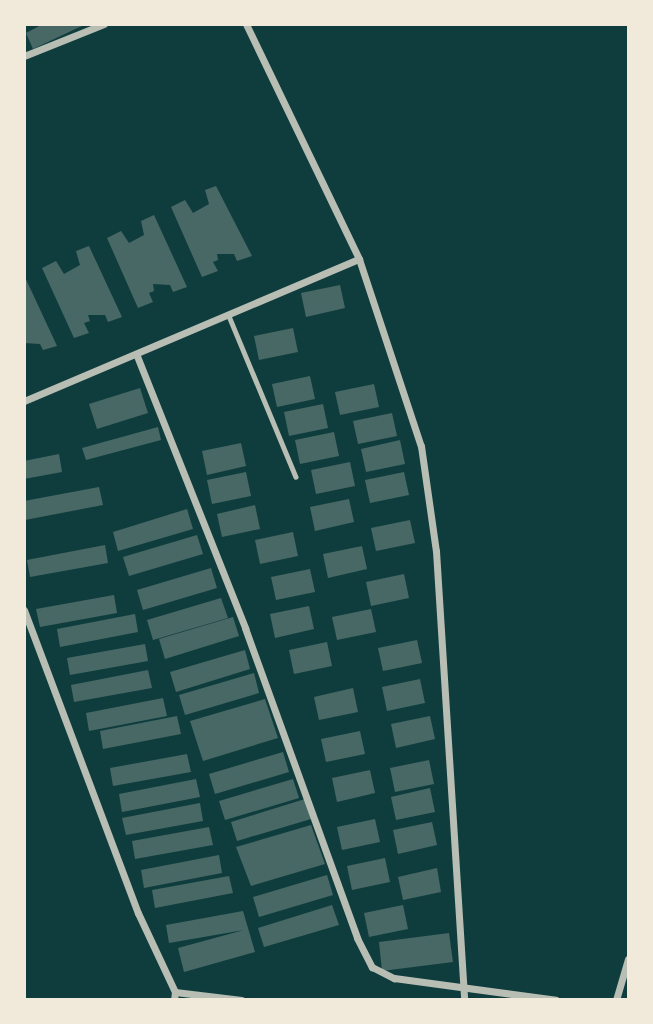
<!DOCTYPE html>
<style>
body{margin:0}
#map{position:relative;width:653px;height:1024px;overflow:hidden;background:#0f3d3e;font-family:"Times New Roman",serif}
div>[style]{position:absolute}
.building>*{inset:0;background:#486865}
.service>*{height:4.5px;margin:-2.25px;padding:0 2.25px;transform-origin:2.25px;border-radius:2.25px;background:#b8beb3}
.minor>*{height:7px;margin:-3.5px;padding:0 3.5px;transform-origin:3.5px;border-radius:3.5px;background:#b8beb3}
span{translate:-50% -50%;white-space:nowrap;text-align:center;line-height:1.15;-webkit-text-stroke:5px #f1e9da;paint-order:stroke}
.frame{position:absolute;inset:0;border:26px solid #f1e9da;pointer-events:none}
</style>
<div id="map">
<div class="building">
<div style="clip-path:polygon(43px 24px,86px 24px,33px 49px,26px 33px)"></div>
<div style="clip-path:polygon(216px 186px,252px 256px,237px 261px,234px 254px,217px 254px,218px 260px,213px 262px,218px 271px,202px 277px,171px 207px,185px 200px,193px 213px,209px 204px,205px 190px)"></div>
<div style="clip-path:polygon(154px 215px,187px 287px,173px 292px,170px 285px,153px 284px,154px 291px,149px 293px,153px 302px,138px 308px,107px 238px,121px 231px,129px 243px,144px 235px,141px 221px)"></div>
<div style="clip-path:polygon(89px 246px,122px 317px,108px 322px,105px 315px,88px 315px,90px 321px,84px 323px,89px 333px,74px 338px,42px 268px,56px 261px,64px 274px,80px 265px,76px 251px)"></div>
<div style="clip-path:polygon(24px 275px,57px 346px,43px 350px,40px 344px,24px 343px)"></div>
<div style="clip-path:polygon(340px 285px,345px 308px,306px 317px,301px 293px)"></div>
<div style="clip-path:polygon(293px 328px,298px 352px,259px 360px,254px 336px)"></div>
<div style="clip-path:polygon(310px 376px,315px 399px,277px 407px,272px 384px)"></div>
<div style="clip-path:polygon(374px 384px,379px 407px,340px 415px,335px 392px)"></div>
<div style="clip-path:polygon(140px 388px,148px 413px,97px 429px,89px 404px)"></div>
<div style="clip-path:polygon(323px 404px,328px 428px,289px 436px,284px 412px)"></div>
<div style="clip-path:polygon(392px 413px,397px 436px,358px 444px,353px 421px)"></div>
<div style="clip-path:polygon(158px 427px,161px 440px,86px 460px,82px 448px)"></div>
<div style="clip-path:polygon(334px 432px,339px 456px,300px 464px,295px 440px)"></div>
<div style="clip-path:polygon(400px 440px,405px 464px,366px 472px,361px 449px)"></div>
<div style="clip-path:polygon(241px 443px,246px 466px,207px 475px,202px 451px)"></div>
<div style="clip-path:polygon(59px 454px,62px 472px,24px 479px,24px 461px)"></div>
<div style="clip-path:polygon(350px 462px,355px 486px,316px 494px,311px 470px)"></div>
<div style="clip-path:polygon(246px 472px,251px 496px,212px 504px,207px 480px)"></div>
<div style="clip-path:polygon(404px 472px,409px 495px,370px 503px,365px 480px)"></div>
<div style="clip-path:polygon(99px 487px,103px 505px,25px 520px,24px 501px)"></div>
<div style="clip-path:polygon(349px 499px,354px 522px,315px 531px,310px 507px)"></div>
<div style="clip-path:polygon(255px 505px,260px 529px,222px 537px,217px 514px)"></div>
<div style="clip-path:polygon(187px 509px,193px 529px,118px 551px,113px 532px)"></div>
<div style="clip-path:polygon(410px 520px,415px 543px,376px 551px,371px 528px)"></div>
<div style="clip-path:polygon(293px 532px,298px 556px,260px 564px,255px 540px)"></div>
<div style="clip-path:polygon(197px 535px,203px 554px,129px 576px,123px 557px)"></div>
<div style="clip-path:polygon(105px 545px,108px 563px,30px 577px,27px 560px)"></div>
<div style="clip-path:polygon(362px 546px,367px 569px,328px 578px,323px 554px)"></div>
<div style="clip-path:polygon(211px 568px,217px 588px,143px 610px,137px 590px)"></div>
<div style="clip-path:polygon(310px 569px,315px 592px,276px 600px,271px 577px)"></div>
<div style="clip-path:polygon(404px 574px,409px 598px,371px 606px,366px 582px)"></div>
<div style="clip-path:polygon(114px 595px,117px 613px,40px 627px,36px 609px)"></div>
<div style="clip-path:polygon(221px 598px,228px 618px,153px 640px,147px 620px)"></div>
<div style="clip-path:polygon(309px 606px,314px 629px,275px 638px,270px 614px)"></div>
<div style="clip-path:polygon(371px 609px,376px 632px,337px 640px,332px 617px)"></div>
<div style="clip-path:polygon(135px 614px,138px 632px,60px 647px,57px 629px)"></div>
<div style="clip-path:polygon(233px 617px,239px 636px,165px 659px,159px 639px)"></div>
<div style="clip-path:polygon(417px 640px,422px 663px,383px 671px,378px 648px)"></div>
<div style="clip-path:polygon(327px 642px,332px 666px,294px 674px,289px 650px)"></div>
<div style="clip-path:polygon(145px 644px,148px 661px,70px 675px,67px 658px)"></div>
<div style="clip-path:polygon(245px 650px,250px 669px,176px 692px,170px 672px)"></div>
<div style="clip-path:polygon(148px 670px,152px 688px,74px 702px,71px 685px)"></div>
<div style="clip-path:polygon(254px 673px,259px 693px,185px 715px,179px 695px)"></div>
<div style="clip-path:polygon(420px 679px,425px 703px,387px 711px,382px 687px)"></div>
<div style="clip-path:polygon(353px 688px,358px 712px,319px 720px,314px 697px)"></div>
<div style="clip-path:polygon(163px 698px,167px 716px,89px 731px,86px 713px)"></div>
<div style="clip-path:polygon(265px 699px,278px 738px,203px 761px,190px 721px)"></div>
<div style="clip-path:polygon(177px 716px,181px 734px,103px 749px,100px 731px)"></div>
<div style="clip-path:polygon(430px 716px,435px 739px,396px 748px,391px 724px)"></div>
<div style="clip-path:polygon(360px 731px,365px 754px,326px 762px,321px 739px)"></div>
<div style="clip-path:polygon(283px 752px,289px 772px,215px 794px,209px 774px)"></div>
<div style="clip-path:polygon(187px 754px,191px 772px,113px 786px,110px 768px)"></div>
<div style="clip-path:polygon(429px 760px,434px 784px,395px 792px,390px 768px)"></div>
<div style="clip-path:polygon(370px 770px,375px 793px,337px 802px,332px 778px)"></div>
<div style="clip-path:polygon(196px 779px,200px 797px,122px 812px,119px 794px)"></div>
<div style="clip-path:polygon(293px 779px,299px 798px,225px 820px,219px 801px)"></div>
<div style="clip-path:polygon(430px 788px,435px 812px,396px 820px,391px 797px)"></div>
<div style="clip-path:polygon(305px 799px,311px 819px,237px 841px,231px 822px)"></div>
<div style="clip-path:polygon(200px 803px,203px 821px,126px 835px,122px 818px)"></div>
<div style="clip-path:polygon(375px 819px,380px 842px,342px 850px,337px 827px)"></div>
<div style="clip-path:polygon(432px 822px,437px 845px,398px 854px,393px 830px)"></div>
<div style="clip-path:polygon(311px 825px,325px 864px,251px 886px,236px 847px)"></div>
<div style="clip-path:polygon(209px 827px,213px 845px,135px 859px,132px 841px)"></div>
<div style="clip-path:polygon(219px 855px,222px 873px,144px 888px,141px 870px)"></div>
<div style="clip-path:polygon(385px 858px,390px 882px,352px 890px,347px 866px)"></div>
<div style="clip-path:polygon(437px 868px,441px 892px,403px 900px,398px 877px)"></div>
<div style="clip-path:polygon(327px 875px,333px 895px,259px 917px,253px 897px)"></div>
<div style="clip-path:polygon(229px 876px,233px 893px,155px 908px,152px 890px)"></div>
<div style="clip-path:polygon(332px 905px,339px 925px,264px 947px,258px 928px)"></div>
<div style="clip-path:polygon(403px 905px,408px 929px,369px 937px,364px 913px)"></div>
<div style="clip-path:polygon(243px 911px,255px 952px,184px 972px,178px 948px,244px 930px,169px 943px,166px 925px)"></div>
<div style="clip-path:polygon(449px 933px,453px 962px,382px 971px,379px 942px)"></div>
</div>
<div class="service">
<div style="left:229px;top:316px;width:174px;rotate:67.4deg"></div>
</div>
<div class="minor">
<div style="left:246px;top:24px;width:261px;rotate:64.3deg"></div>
<div style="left:359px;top:259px;width:197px;rotate:71.7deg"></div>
<div style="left:421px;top:446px;width:106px;rotate:81.9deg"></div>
<div style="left:436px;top:551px;width:450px;rotate:86.4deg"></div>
<div style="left:24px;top:56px;width:86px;rotate:-21.8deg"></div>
<div style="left:137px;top:356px;width:293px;rotate:68.3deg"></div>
<div style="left:245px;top:628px;width:330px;rotate:70.1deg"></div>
<div style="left:357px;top:938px;width:33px;rotate:63deg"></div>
<div style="left:372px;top:967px;width:25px;rotate:27deg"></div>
<div style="left:394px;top:978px;width:163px;rotate:7.7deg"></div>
<div style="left:24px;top:401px;width:364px;rotate:-23deg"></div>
<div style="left:24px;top:610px;width:324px;rotate:69.4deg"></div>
<div style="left:138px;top:913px;width:87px;rotate:64.9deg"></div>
<div style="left:174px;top:1000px;width:8px;rotate:-83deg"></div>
<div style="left:175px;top:992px;width:67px;rotate:6.8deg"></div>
<div style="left:616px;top:1000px;width:43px;rotate:-73.7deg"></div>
</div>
<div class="frame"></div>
</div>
